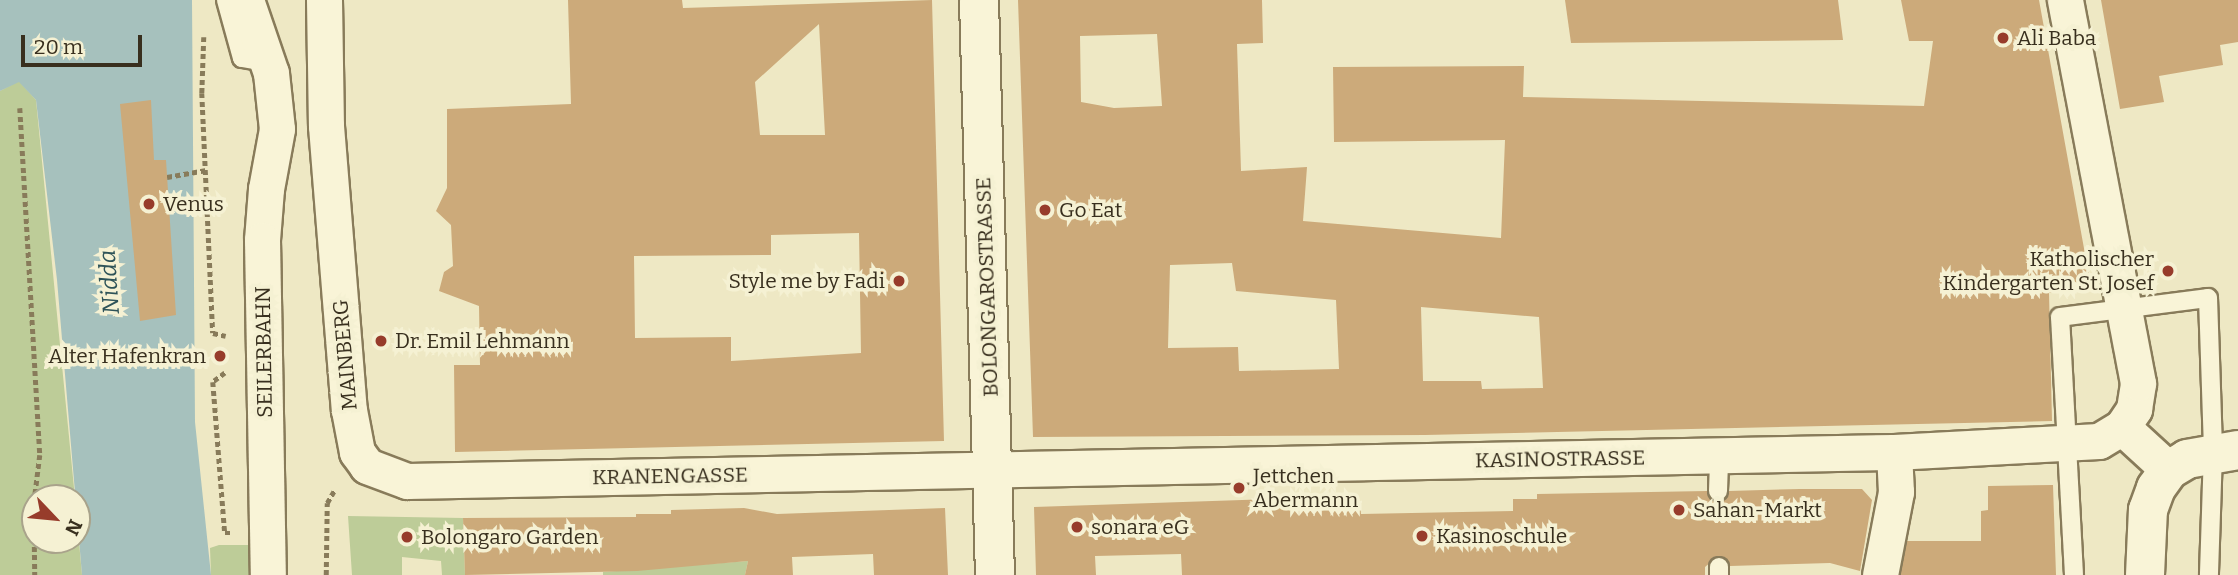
<!DOCTYPE html>
<style>
body{margin:0}
#map{position:relative;width:2238px;height:575px;overflow:hidden;background:#eee8c4;font-family:Bitter,serif}
div>[style]{position:absolute}
.green>*{inset:0;background:#bdcc98}
.water>*{inset:0;background:#a6c1bd}
.building>*{inset:0;background:#ccaa7a}
.path>*{height:4.5px;margin-top:-2.25px;transform-origin:0;background:repeating-linear-gradient(90deg,#887b5a 0 5px,transparent 0 8.5px)}
.roads{filter:drop-shadow(2px 0 #887b5a) drop-shadow(-2px 0 #887b5a) drop-shadow(0 2px #887b5a) drop-shadow(0 -2px #887b5a)}
.lane>*{height:18px;margin:-9px;padding:0 9px;transform-origin:9px;border-radius:9px;background:#f9f4d7}
.street>*{height:35px;margin:-17.5px;padding:0 17.5px;transform-origin:17.5px;border-radius:17.5px;background:#f9f4d7}
.secondary>*{height:38px;margin:-19px;padding:0 19px;transform-origin:19px;border-radius:19px;background:#f9f4d7}
.dots>*{width:19px;height:19px;translate:-50% -50%;box-sizing:border-box;border:4px solid #f5f1d3;border-radius:50%}
span{translate:-50% -50%;white-space:nowrap;text-align:center;line-height:1.15;-webkit-text-stroke:7px #f5f1d3;paint-order:stroke}
.poi-label{font-size:21px;color:#382f1e}
.left{translate:0 -50%;text-align:left}
.right{translate:-100% -50%;text-align:right}
.street-label{font-size:21px;color:#382f1e}
.water-label{font-size:23px;color:#2e5358;font-style:italic}
.north{position:absolute;left:21px;top:484px;width:70px;height:70px;box-sizing:border-box;background:#f5f1d3;border:2px solid #a9a38b;border-radius:50%;rotate:116deg;font-size:19px;font-weight:700;line-height:28px;text-align:center;color:#382f1e}
.north::after{content:'';display:block;margin:auto;width:24px;height:32px;background:#973c2b;clip-path:polygon(50% 0,100% 100%,50% 72%,0 100%)}
.scale{position:absolute;left:21px;top:35px;width:121px;height:32px;box-sizing:border-box;border:4px solid #382f1e;border-top:0;padding-left:9px;font-size:21px;line-height:24px;white-space:nowrap;color:#382f1e;-webkit-text-stroke:5px #f5f1d3;paint-order:stroke}
</style>
<div id="map">
<div class="green">
<div style="clip-path:polygon(19px 81px,36px 100px,75px 498px,35px 498px,35px 540px,77px 540px,77px 520px,82px 575px,0 575px,0 91px)"></div>
<div style="clip-path:polygon(348px 516px,463px 518px,465px 575px,442px 575px,441px 561px,402px 557px,402px 575px,352px 575px)"></div>
<div style="clip-path:polygon(219px 545px,252px 545px,253px 575px,211px 575px,210px 548px)"></div>
<div style="clip-path:polygon(748px 561px,745px 575px,603px 575px,603px 572px)"></div>
</div>
<div class="water">
<div style="clip-path:polygon(0 0,192px 0,195px 422px,211px 575px,82px 575px,57px 280px,36px 100px,19px 82px,0 91px)"></div>
</div>
<div class="building">
<div style="clip-path:polygon(evenodd,568px 0,682px 0,683px 8px,932px 0,944px 441px,455px 452px,454px 365px,480px 365px,479px 306px,439px 291px,444px 272px,453px 266px,451px 225px,436px 211px,447px 188px,447px 109px,571px 104px,568px 0,819px 24px,825px 135px,760px 135px,755px 82px,819px 24px,568px 0,859px 233px,861px 353px,731px 361px,731px 337px,635px 338px,634px 256px,771px 255px,771px 235px,859px 233px)"></div>
<div style="clip-path:polygon(evenodd,1018px 0,1262px 0,1263px 43px,1237px 44px,1241px 171px,1307px 167px,1303px 221px,1501px 238px,1505px 140px,1334px 142px,1333px 67px,1524px 66px,1523px 97px,1924px 106px,1933px 41px,1909px 41px,1901px 0,2039px 0,2091px 287px,2049px 293px,2052px 421px,1425px 435px,1033px 437px,1018px 0,1157px 34px,1162px 106px,1114px 108px,1081px 102px,1080px 36px,1157px 34px,1018px 0,1232px 263px,1236px 291px,1336px 300px,1339px 369px,1239px 371px,1238px 347px,1168px 348px,1170px 265px,1232px 263px,1018px 0,1421px 307px,1539px 317px,1543px 388px,1482px 389px,1481px 381px,1423px 381px,1421px 307px)"></div>
<div style="clip-path:polygon(1565px 0,1838px 0,1843px 40px,1571px 43px)"></div>
<div style="clip-path:polygon(2101px 0,2238px 0,2238px 42px,2220px 45px,2223px 65px,2159px 76px,2164px 102px,2120px 109px)"></div>
<div style="clip-path:polygon(151px 100px,154px 160px,166px 160px,176px 315px,140px 321px,120px 104px)"></div>
<div style="clip-path:polygon(2053px 485px,2056px 575px,1900px 575px,1907px 541px,1981px 541px,1981px 511px,1988px 510px,1988px 486px)"></div>
<div style="clip-path:polygon(1800px 489px,1862px 489px,1872px 500px,1860px 571px,1830px 563px,1730px 566px,1718px 556px,1705px 567px,1705px 575px,1182px 575px,1181px 554px,1095px 556px,1096px 575px,1036px 575px,1034px 507px,1305px 498px,1306px 506px,1360px 503px,1361px 514px,1513px 511px,1513px 499px,1537px 499px,1537px 494px,1707px 491px,1718px 502px,1729px 491px)"></div>
<div style="clip-path:polygon(744px 508px,777px 514px,945px 508px,948px 575px,874px 575px,873px 554px,792px 557px,793px 575px,745px 575px,748px 561px,637px 571px,465px 575px,463px 518px,636px 517px,636px 514px,671px 514px,671px 510px)"></div>
</div>
<div class="path">
<div style="left:204px;top:37px;width:56px;rotate:92deg"></div>
<div style="left:202px;top:93px;width:240px;rotate:87.4deg"></div>
<div style="left:213px;top:333px;width:13px;rotate:13deg"></div>
<div style="left:20px;top:108px;width:348px;rotate:86.7deg"></div>
<div style="left:40px;top:455px;width:49px;rotate:97deg"></div>
<div style="left:34px;top:504px;width:71px;rotate:89.2deg"></div>
<div style="left:167px;top:177px;width:40px;rotate:-10deg"></div>
<div style="left:225px;top:373px;width:15px;rotate:143deg"></div>
<div style="left:213px;top:382px;width:151px;rotate:85.5deg"></div>
<div style="left:225px;top:533px;width:5px"></div>
<div style="left:326px;top:575px;width:72px;rotate:-89.2deg"></div>
<div style="left:327px;top:503px;width:16px;rotate:-60deg"></div>
</div>
<div class="roads">
<div class="lane">
<div style="left:226px;top:0;width:60px;rotate:74.6deg"></div>
<div style="left:242px;top:58px;width:23px;rotate:10deg"></div>
<div style="left:1718px;top:491px;width:35px;rotate:-88deg"></div>
<div style="left:1719px;top:567px;width:8px;rotate:90deg"></div>
<div style="left:2074px;top:575px;width:258px;rotate:-93.1deg"></div>
<div style="left:2060px;top:317px;width:149px;rotate:-7.3deg"></div>
<div style="left:2208px;top:298px;width:154px;rotate:88.1deg"></div>
<div style="left:2213px;top:452px;width:123px;rotate:91.9deg"></div>
</div>
<div class="street">
<div style="left:246px;top:0;width:77px;rotate:71.1deg"></div>
<div style="left:271px;top:73px;width:56px;rotate:83.9deg"></div>
<div style="left:277px;top:129px;width:61px;rotate:100.4deg"></div>
<div style="left:266px;top:189px;width:51px;rotate:94.5deg"></div>
<div style="left:262px;top:240px;width:335px;rotate:89deg"></div>
<div style="left:324px;top:0;width:126px;rotate:89.1deg"></div>
<div style="left:326px;top:126px;width:285px;rotate:85.4deg"></div>
<div style="left:349px;top:410px;width:43px;rotate:79.2deg"></div>
<div style="left:357px;top:452px;width:17px;rotate:54deg"></div>
<div style="left:367px;top:466px;width:43px;rotate:20.6deg"></div>
<div style="left:407px;top:481px;width:1487px;rotate:-1.12deg"></div>
<div style="left:1894px;top:452px;width:205px;rotate:-3.1deg"></div>
<div style="left:2099px;top:441px;width:27px;rotate:-31deg"></div>
<div style="left:2122px;top:427px;width:22px;rotate:-56deg"></div>
<div style="left:2134px;top:409px;width:26px;rotate:-81deg"></div>
<div style="left:2138px;top:383px;width:390px;rotate:-100.8deg"></div>
<div style="left:2122px;top:427px;width:64px;rotate:42.5deg"></div>
<div style="left:1880px;top:575px;width:85px;rotate:-79.1deg"></div>
<div style="left:1896px;top:492px;width:40px;rotate:-92.9deg"></div>
</div>
<div class="secondary">
<div style="left:979px;top:0;width:575px;rotate:88.41deg"></div>
<div style="left:2145px;top:575px;width:65px;rotate:-87.4deg"></div>
<div style="left:2148px;top:510px;width:23px;rotate:-70deg"></div>
<div style="left:2156px;top:488px;width:22px;rotate:-54deg"></div>
<div style="left:2169px;top:470px;width:21px;rotate:-31deg"></div>
<div style="left:2187px;top:459px;width:52px;rotate:-10deg"></div>
</div>
</div>
<div class="dots">
<div style="left:2003px;top:38px;background:#973c2b"></div>
<div style="left:149px;top:204px;background:#973c2b"></div>
<div style="left:1045px;top:210px;background:#973c2b"></div>
<div style="left:2168px;top:271px;background:#973c2b"></div>
<div style="left:899px;top:281px;background:#973c2b"></div>
<div style="left:381px;top:341px;background:#973c2b"></div>
<div style="left:220px;top:356px;background:#973c2b"></div>
<div style="left:1239px;top:488px;background:#973c2b"></div>
<div style="left:1679px;top:510px;background:#973c2b"></div>
<div style="left:1077px;top:527px;background:#973c2b"></div>
<div style="left:1422px;top:536px;background:#973c2b"></div>
<div style="left:407px;top:537px;background:#973c2b"></div>
</div>
<div class="poi-label">
<span class="left" style="left:2017px;top:38px">Ali Baba</span>
<span class="left" style="left:163px;top:204px">Venus</span>
<span class="left" style="left:1059px;top:210px">Go Eat</span>
<span class="right" style="left:2154px;top:271px">Katholischer<br>Kindergarten St. Josef</span>
<span class="right" style="left:885px;top:281px">Style me by Fadi</span>
<span class="left" style="left:395px;top:341px">Dr. Emil Lehmann</span>
<span class="right" style="left:206px;top:356px">Alter Hafenkran</span>
<span class="left" style="left:1253px;top:488px">Jettchen<br>Abermann</span>
<span class="left" style="left:1693px;top:510px">Sahan-Markt</span>
<span class="left" style="left:1091px;top:527px">sonara eG</span>
<span class="left" style="left:1436px;top:536px">Kasinoschule</span>
<span class="left" style="left:421px;top:537px">Bolongaro Garden</span>
</div>
<div class="street-label">
<span style="left:987px;top:287px;rotate:-92deg">BOLONGAROSTRASSE</span>
<span style="left:264px;top:352px;rotate:-91deg">SEILERBAHN</span>
<span style="left:345px;top:355px;rotate:-95deg">MAINBERG</span>
<span style="left:1560px;top:459px;rotate:-1deg">KASINOSTRASSE</span>
<span style="left:670px;top:476px;rotate:-1deg">KRANENGASSE</span>
</div>
<div class="water-label">
<span style="left:109px;top:282px;rotate:-94deg">Nidda</span>
</div>
<div class="north">N</div>
<div class="scale">20 m</div>
</div>
